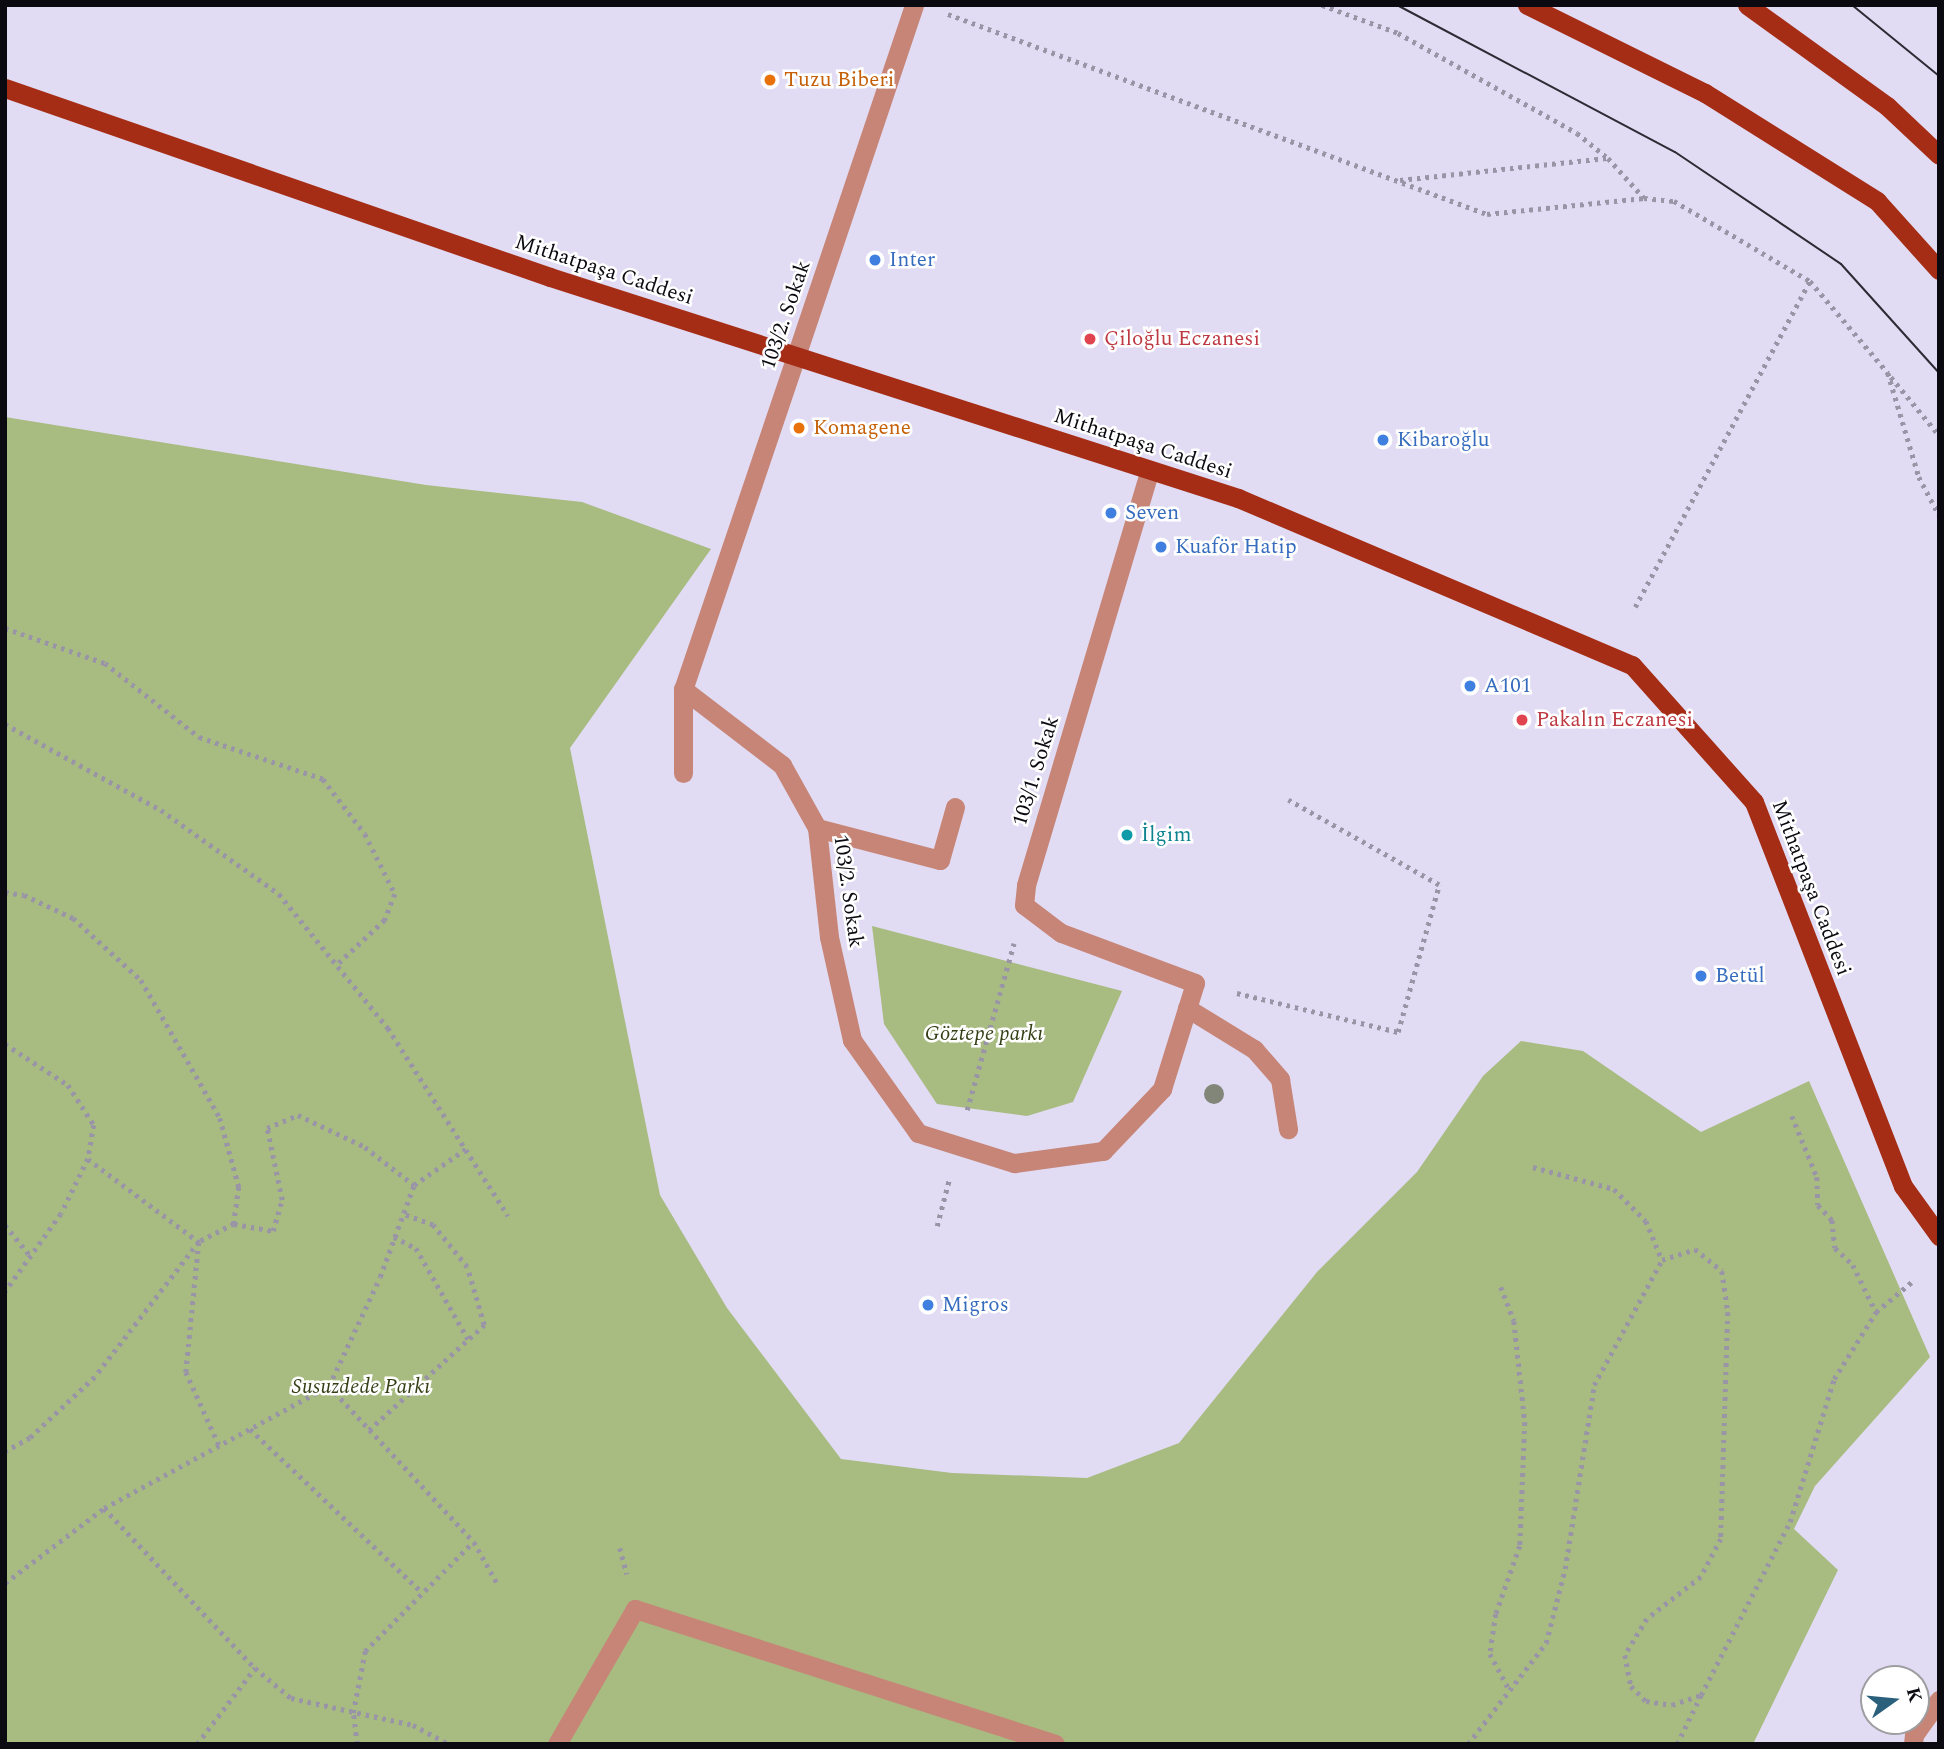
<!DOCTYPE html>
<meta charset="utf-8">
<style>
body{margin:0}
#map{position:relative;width:1944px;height:1749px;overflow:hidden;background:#e1dcf3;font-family:Spectral,serif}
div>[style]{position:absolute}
.green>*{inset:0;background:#a8bb81}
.path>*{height:4.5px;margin-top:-2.25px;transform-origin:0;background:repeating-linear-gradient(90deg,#9995a7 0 3.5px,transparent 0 8.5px)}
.service>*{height:19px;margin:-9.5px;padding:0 9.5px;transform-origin:9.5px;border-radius:9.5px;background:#c78577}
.minor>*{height:19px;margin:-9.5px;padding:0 9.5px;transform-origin:9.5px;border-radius:9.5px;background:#c78577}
.primary>*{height:19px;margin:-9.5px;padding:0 9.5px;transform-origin:9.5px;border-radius:9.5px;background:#a52d16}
.tram>*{height:2px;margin:-1px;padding:0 1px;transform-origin:1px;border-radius:1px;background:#2d2b34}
.trees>*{width:20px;height:20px;margin:-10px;border-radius:50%;background:#828679}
.dots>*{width:19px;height:19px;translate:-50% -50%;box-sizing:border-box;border:4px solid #fff;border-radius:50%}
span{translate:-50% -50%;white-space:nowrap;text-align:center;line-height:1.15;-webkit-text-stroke:5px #fff;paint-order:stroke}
.food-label{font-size:21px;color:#c56008}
.left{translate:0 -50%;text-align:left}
.shop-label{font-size:21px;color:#366cbe}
.street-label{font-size:21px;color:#0c0a11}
.health-label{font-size:21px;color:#be3a42}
.culture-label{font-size:21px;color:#0d838f}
.park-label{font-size:21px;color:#343f16;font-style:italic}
.frame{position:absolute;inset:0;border:7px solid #0c0a11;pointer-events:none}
.north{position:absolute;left:1860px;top:1665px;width:70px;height:70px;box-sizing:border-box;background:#fff;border:2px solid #9e9da0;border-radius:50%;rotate:75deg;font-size:19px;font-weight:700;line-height:28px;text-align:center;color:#0c0a11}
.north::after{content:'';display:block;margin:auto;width:24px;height:32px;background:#2a607b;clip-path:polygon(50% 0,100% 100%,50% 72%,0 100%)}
</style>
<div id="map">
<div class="green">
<div style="clip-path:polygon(5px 417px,426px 485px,582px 502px,711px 549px,570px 748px,660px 1195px,727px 1308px,841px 1459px,952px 1473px,1087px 1478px,1179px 1443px,1317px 1272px,1417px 1172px,1483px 1076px,1521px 1041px,1583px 1051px,1701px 1132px,1809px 1081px,1930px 1357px,1815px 1486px,1794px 1529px,1838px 1570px,1753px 1744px,5px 1744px)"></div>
<div style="clip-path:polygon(872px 926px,1122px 991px,1073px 1102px,1027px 1116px,937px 1104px,884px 1024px)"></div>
</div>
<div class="path">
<div style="left:1322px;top:5px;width:81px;rotate:20.2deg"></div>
<div style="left:1398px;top:33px;width:205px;rotate:29.2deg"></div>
<div style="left:1577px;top:133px;width:40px;rotate:39deg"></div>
<div style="left:1608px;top:158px;width:54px;rotate:48deg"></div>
<div style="left:948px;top:14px;width:575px;rotate:20.36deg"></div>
<div style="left:1487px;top:214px;width:158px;rotate:-5.8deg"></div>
<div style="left:1644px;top:198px;width:30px;rotate:6deg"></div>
<div style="left:1674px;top:201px;width:158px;rotate:30.5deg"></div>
<div style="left:1810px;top:281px;width:121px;rotate:49.7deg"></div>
<div style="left:1888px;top:373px;width:109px;rotate:73.4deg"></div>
<div style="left:1919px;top:477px;width:43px;rotate:62.2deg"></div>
<div style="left:1400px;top:180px;width:208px;rotate:-6.1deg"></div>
<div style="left:1891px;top:377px;width:75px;rotate:50.4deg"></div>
<div style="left:1635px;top:607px;width:370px;rotate:-61.8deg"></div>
<div style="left:5px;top:628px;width:106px;rotate:19.3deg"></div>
<div style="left:105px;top:663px;width:120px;rotate:38.2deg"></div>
<div style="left:199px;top:737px;width:131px;rotate:18.7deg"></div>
<div style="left:323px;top:779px;width:69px;rotate:52.6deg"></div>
<div style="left:365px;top:834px;width:67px;rotate:63.4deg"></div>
<div style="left:395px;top:894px;width:28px;rotate:111deg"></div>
<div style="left:385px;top:920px;width:63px;rotate:136.9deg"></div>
<div style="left:5px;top:724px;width:178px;rotate:28.9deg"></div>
<div style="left:161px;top:810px;width:145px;rotate:35.4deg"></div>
<div style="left:279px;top:894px;width:173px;rotate:50.9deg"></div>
<div style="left:388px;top:1028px;width:223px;rotate:57.4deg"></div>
<div style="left:5px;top:892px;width:19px;rotate:9deg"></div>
<div style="left:24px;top:895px;width:54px;rotate:25.1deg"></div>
<div style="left:73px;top:918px;width:92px;rotate:42.4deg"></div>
<div style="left:141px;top:980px;width:159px;rotate:60.2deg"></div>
<div style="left:220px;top:1118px;width:72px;rotate:74.6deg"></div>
<div style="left:239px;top:1187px;width:37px;rotate:98deg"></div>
<div style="left:234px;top:1224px;width:39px;rotate:153deg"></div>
<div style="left:199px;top:1242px;width:170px;rotate:127.6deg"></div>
<div style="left:95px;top:1377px;width:89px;rotate:136.8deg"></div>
<div style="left:30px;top:1438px;width:29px;rotate:151deg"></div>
<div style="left:1237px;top:993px;width:166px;rotate:13.6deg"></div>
<div style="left:1398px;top:1032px;width:153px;rotate:-74.4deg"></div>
<div style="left:1439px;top:885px;width:173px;rotate:-150.6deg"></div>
<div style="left:5px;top:1044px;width:75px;rotate:33.1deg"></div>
<div style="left:68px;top:1085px;width:48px;rotate:57deg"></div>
<div style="left:94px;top:1125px;width:35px;rotate:100deg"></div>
<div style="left:88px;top:1159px;width:61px;rotate:116.1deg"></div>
<div style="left:61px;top:1214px;width:96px;rotate:125.7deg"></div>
<div style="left:967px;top:1110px;width:173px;rotate:-74.3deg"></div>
<div style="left:1792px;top:1116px;width:66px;rotate:67.7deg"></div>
<div style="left:1817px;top:1177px;width:28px;rotate:88deg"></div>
<div style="left:1818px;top:1205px;width:21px;rotate:47deg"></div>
<div style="left:1832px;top:1220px;width:28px;rotate:84deg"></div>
<div style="left:1835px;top:1248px;width:25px;rotate:43deg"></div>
<div style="left:1853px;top:1265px;width:52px;rotate:63.9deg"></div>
<div style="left:88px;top:1159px;width:139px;rotate:36.8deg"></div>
<div style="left:199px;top:1242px;width:131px;rotate:95.7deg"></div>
<div style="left:186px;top:1372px;width:80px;rotate:65.7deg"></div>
<div style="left:1533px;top:1167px;width:84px;rotate:15.2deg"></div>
<div style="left:1614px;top:1189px;width:45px;rotate:45deg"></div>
<div style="left:1646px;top:1221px;width:42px;rotate:67.7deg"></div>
<div style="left:234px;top:1224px;width:40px;rotate:10deg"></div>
<div style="left:273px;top:1231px;width:32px;rotate:-74deg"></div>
<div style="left:282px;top:1200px;width:74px;rotate:-101.8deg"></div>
<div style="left:267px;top:1128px;width:34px;rotate:-23deg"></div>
<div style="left:298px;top:1115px;width:74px;rotate:25.5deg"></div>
<div style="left:365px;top:1147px;width:62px;rotate:37.8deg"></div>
<div style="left:5px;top:1225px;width:43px;rotate:50.7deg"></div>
<div style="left:937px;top:1226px;width:48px;rotate:-75.4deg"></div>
<div style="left:394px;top:1237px;width:25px;rotate:27deg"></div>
<div style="left:416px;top:1248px;width:105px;rotate:60.3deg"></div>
<div style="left:1501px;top:1287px;width:36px;rotate:69deg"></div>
<div style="left:1514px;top:1321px;width:102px;rotate:83.8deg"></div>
<div style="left:1525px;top:1422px;width:124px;rotate:92.3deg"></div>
<div style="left:1520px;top:1546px;width:72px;rotate:109.4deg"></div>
<div style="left:1496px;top:1614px;width:40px;rotate:98.5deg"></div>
<div style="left:1490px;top:1654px;width:42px;rotate:61.6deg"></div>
<div style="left:329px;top:1386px;width:120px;rotate:-64.9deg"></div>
<div style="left:380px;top:1277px;width:98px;rotate:-69.7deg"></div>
<div style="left:414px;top:1185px;width:65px;rotate:-34.9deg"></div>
<div style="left:250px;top:1429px;width:237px;rotate:43.5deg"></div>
<div style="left:369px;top:1430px;width:156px;rotate:-42.4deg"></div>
<div style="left:484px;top:1325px;width:60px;rotate:-106.3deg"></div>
<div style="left:467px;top:1267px;width:54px;rotate:-129deg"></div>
<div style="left:433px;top:1225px;width:32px;rotate:-160deg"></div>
<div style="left:104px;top:1508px;width:220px;rotate:46.7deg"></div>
<div style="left:255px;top:1668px;width:47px;rotate:39.8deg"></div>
<div style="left:291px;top:1698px;width:125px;rotate:12.5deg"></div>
<div style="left:413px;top:1725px;width:40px;rotate:28deg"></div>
<div style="left:620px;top:1548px;width:27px;rotate:75deg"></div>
<div style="left:5px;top:1583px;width:124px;rotate:-37.1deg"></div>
<div style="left:104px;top:1508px;width:256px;rotate:-28.5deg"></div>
<div style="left:329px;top:1386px;width:213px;rotate:47.1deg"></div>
<div style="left:474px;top:1542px;width:49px;rotate:60.8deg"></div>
<div style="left:197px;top:1744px;width:96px;rotate:-52.7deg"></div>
<div style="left:357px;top:1744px;width:31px;rotate:-97deg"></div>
<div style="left:353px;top:1713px;width:63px;rotate:-79deg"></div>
<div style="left:365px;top:1651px;width:153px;rotate:-45.3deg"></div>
<div style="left:1468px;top:1744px;width:128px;rotate:-52.3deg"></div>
<div style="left:1546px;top:1643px;width:76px;rotate:-75.6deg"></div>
<div style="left:1565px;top:1569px;width:186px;rotate:-81deg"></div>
<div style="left:1594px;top:1385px;width:142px;rotate:-61.5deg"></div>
<div style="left:1662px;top:1260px;width:35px;rotate:-18deg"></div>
<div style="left:1695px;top:1249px;width:35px;rotate:39deg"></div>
<div style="left:1722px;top:1271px;width:41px;rotate:81.7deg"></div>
<div style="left:1728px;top:1312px;width:227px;rotate:91.8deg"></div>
<div style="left:1721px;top:1539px;width:43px;rotate:117.8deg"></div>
<div style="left:1701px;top:1577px;width:68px;rotate:142.1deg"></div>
<div style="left:1647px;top:1619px;width:42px;rotate:121.4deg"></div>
<div style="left:1625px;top:1655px;width:32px;rotate:79deg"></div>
<div style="left:1631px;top:1686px;width:21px;rotate:45deg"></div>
<div style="left:1646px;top:1701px;width:26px;rotate:9deg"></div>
<div style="left:1672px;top:1705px;width:31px;rotate:-19deg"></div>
<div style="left:1701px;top:1695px;width:195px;rotate:-62.8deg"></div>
<div style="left:1790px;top:1522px;width:150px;rotate:-72.9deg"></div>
<div style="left:1834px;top:1379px;width:79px;rotate:-57.9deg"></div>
<div style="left:1876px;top:1312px;width:50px;rotate:-40.1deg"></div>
<div style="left:1677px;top:1744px;width:55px;rotate:-63.9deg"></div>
</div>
<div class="service">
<div style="left:796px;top:356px;width:352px;rotate:108.7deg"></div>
<div style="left:683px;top:689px;width:125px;rotate:37.5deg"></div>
<div style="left:782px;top:765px;width:72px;rotate:60.9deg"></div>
<div style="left:817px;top:828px;width:110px;rotate:83.7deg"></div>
<div style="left:829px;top:937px;width:106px;rotate:77.4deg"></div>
<div style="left:852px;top:1040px;width:114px;rotate:54.6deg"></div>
<div style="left:918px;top:1133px;width:101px;rotate:17.4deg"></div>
<div style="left:1014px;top:1163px;width:90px;rotate:-7.7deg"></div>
<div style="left:1103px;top:1151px;width:86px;rotate:-46.4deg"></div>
<div style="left:1162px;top:1089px;width:111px;rotate:-72.7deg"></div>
<div style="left:1195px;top:983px;width:143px;rotate:-159.5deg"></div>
<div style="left:1061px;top:933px;width:46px;rotate:-142.9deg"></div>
<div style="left:1024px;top:905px;width:20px;rotate:-84deg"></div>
<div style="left:1026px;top:885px;width:433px;rotate:-73.4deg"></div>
<div style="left:683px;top:689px;width:84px;rotate:90deg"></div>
<div style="left:817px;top:828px;width:127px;rotate:14.6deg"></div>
<div style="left:940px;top:860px;width:55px;rotate:-74.2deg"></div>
<div style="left:1187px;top:1008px;width:79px;rotate:31.5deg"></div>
<div style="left:1254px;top:1049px;width:40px;rotate:49deg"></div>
<div style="left:1280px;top:1079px;width:51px;rotate:80.9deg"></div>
<div style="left:557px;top:1744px;width:156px;rotate:-60deg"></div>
<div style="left:635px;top:1609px;width:441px;rotate:17.8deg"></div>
</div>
<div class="minor">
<div style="left:796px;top:356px;width:370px;rotate:-71.4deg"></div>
<div style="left:1913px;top:1744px;width:9px;rotate:-84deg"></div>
<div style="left:1914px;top:1735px;width:43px;rotate:-54.5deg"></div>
</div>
<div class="primary">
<div style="left:1527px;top:5px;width:199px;rotate:26.3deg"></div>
<div style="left:1705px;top:93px;width:203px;rotate:32.1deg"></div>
<div style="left:1877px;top:201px;width:93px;rotate:48.1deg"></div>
<div style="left:1747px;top:5px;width:173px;rotate:35.8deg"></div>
<div style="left:1887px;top:106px;width:71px;rotate:43.3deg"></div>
<div style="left:5px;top:88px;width:577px;rotate:19.13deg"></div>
<div style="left:550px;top:277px;width:723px;rotate:17.81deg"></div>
<div style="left:1238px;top:498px;width:428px;rotate:23deg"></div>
<div style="left:1632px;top:665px;width:183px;rotate:48.3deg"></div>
<div style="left:1754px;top:802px;width:412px;rotate:68.8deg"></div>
<div style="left:1903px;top:1186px;width:62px;rotate:54.2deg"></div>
</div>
<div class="tram">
<div style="left:1397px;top:5px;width:314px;rotate:27.9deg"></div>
<div style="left:1675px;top:152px;width:200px;rotate:34deg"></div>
<div style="left:1841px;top:264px;width:147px;rotate:48deg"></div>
<div style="left:1852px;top:5px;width:112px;rotate:39.2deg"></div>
</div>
<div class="trees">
<div style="left:1214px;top:1094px"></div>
</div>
<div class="dots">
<div style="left:770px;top:80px;background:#e8710a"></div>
<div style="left:875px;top:260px;background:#3f7fe0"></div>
<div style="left:1090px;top:339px;background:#e0444e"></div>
<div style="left:799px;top:428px;background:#e8710a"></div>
<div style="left:1383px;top:440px;background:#3f7fe0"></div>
<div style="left:1111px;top:513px;background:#3f7fe0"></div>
<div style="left:1161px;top:547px;background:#3f7fe0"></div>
<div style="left:1470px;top:686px;background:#3f7fe0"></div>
<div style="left:1522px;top:720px;background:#e0444e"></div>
<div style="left:1127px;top:835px;background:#0f9aa8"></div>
<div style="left:1701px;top:976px;background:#3f7fe0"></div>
<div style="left:928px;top:1305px;background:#3f7fe0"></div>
</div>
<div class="food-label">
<span class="left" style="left:784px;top:80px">Tuzu Biberi</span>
<span class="left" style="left:813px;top:428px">Komagene</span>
</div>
<div class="shop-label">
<span class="left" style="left:889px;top:260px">Inter</span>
<span class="left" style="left:1397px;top:440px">Kibaroğlu</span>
<span class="left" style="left:1125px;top:513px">Seven</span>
<span class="left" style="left:1175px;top:547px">Kuaför Hatip</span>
<span class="left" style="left:1484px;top:686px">A101</span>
<span class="left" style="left:1715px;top:976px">Betül</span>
<span class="left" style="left:942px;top:1305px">Migros</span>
</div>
<div class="street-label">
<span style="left:604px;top:270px;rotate:18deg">Mithatpaşa Caddesi</span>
<span style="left:786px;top:315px;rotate:-71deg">103/2. Sokak</span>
<span style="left:1143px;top:444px;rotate:18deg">Mithatpaşa Caddesi</span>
<span style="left:1036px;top:771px;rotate:-73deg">103/1. Sokak</span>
<span style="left:1811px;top:888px;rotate:69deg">Mithatpaşa Caddesi</span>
<span style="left:848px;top:891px;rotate:82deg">103/2. Sokak</span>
</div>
<div class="health-label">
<span class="left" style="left:1104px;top:339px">Çiloğlu Eczanesi</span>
<span class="left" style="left:1536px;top:720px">Pakalın Eczanesi</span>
</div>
<div class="culture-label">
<span class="left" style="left:1141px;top:835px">İlgim</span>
</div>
<div class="park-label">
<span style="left:984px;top:1034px">Göztepe parkı</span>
<span style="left:361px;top:1387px">Susuzdede Parkı</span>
</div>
<div class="frame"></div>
<div class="north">K</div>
</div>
